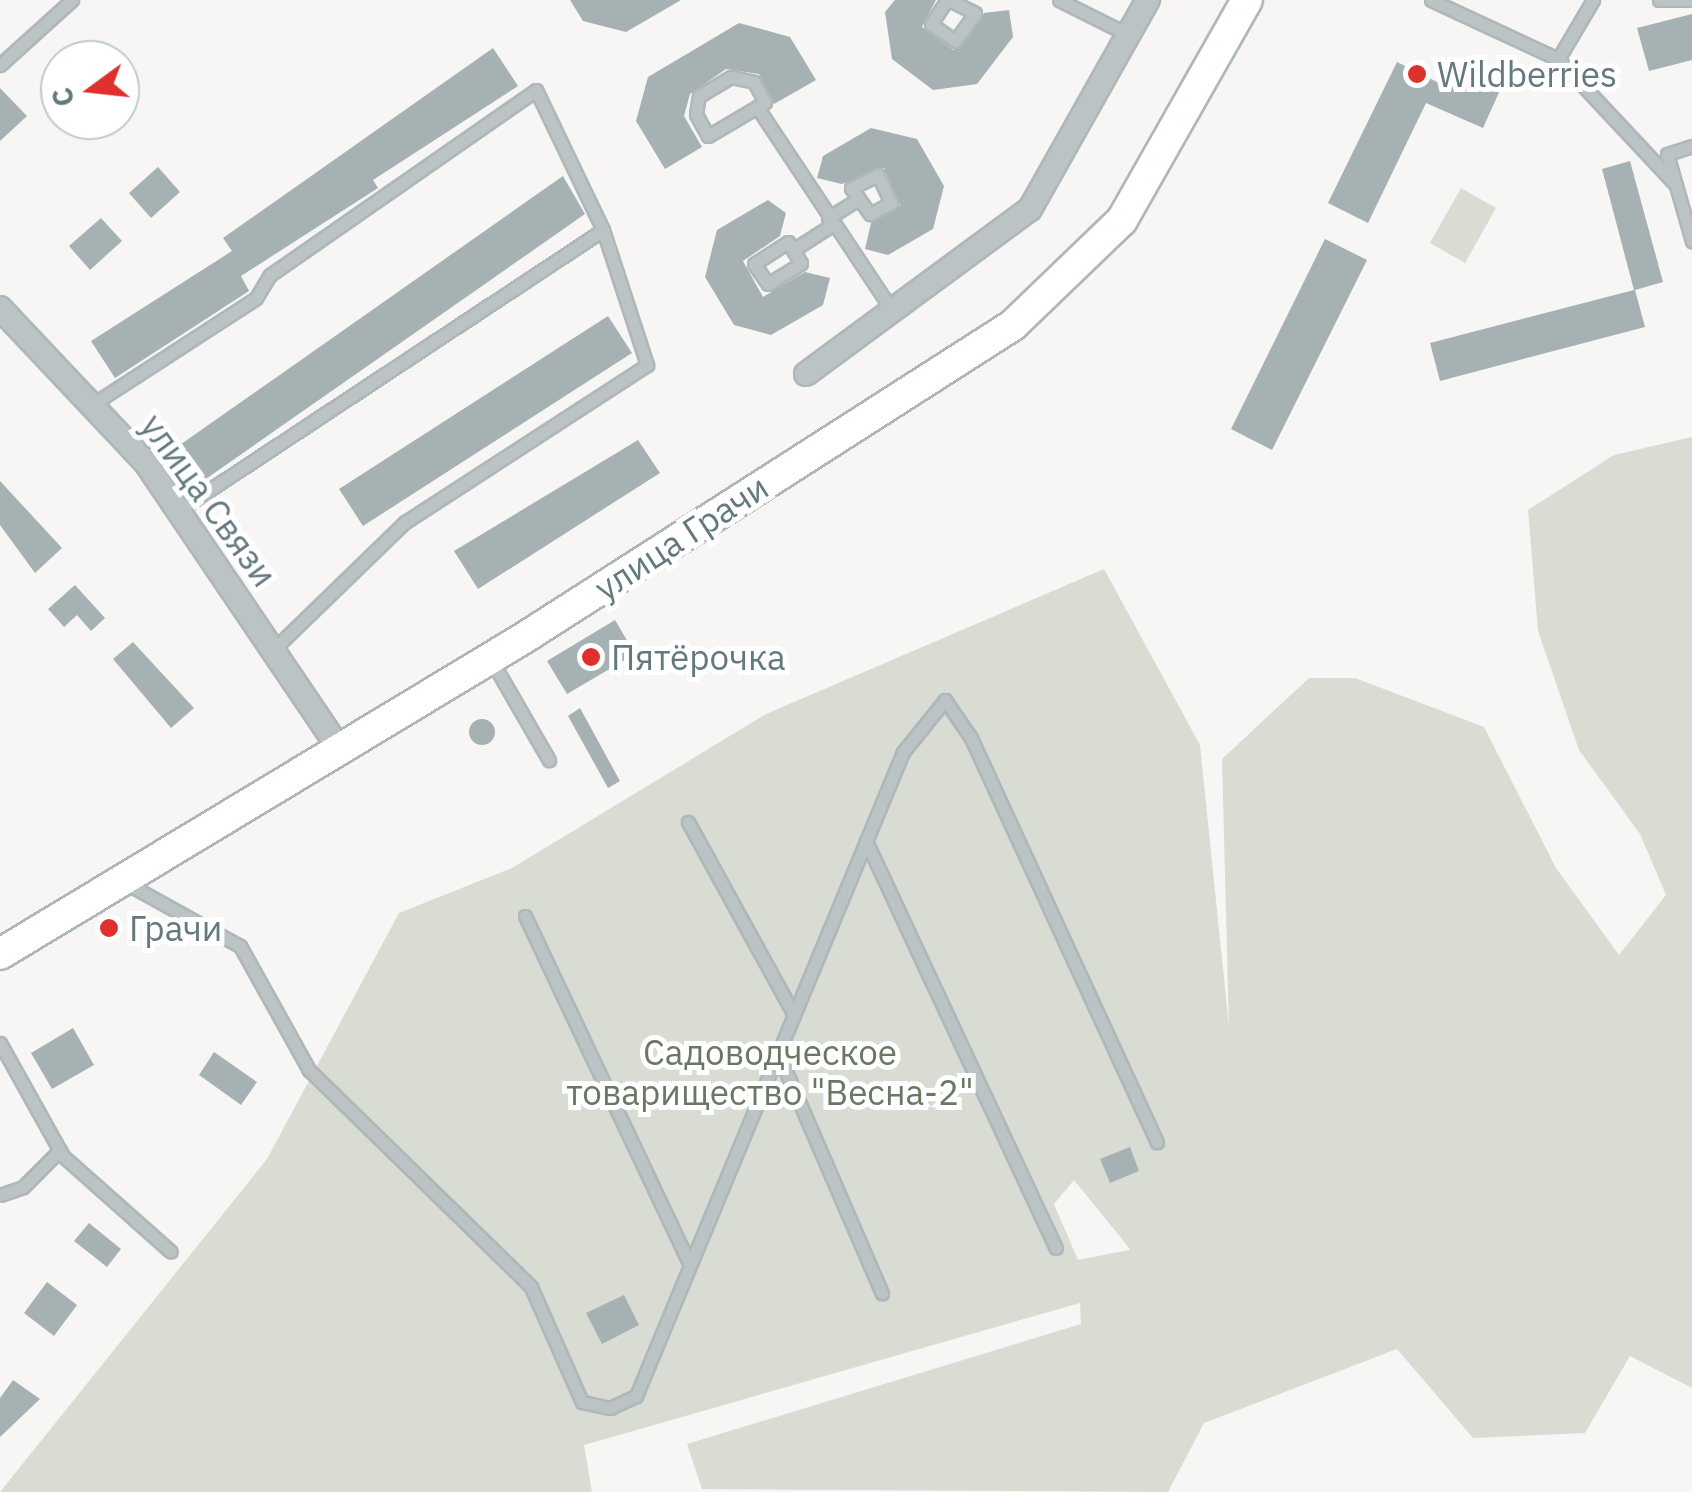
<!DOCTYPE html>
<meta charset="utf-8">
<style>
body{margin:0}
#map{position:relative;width:1692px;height:1492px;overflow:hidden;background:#f7f6f4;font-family:"IBM Plex Sans",sans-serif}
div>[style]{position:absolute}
.green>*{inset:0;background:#d8dcd3}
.building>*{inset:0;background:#a5b1b3}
.round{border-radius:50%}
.roads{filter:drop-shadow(2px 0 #aeb7b9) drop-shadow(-2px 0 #aeb7b9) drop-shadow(0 2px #aeb7b9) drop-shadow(0 -2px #aeb7b9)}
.lane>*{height:11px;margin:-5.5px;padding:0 5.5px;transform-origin:5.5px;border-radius:5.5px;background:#bcc3c4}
.street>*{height:22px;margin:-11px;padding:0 11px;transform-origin:11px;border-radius:11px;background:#bcc3c4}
.secondary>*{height:30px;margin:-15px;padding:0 15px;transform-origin:15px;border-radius:15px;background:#fff}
.dots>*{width:28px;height:28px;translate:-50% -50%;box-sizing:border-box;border:5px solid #fff;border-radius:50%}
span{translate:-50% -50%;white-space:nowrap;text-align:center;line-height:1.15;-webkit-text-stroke:10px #fff;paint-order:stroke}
.poi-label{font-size:35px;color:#63797e}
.left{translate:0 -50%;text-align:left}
.street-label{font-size:35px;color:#63797e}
.park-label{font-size:35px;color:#6a7762}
.north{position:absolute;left:40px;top:40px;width:100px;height:100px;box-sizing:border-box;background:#fff;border:2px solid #c1c9cb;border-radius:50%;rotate:255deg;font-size:28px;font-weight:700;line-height:40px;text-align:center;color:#63797e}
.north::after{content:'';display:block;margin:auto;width:35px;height:45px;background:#de302d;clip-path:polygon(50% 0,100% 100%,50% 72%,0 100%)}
</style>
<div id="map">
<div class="green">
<div style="clip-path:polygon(1461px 188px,1496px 208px,1465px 263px,1430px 243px)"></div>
<div style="clip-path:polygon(evenodd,1692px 437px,1692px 1388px,1630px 1356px,1585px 1433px,1473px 1438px,1397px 1349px,1204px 1423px,1168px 1492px,702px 1489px,687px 1444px,1081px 1324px,1080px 1303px,584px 1445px,592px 1492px,0 1492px,267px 1159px,399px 913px,512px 868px,766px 714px,1104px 569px,1200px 745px,1229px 1027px,1222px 759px,1309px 678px,1355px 678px,1484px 727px,1556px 868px,1619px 955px,1666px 895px,1640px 834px,1579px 750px,1538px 631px,1528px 510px,1614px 455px,1692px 437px,1074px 1180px,1130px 1249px,1129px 1250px,1078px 1260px,1054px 1204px,1074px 1180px)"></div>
</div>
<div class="building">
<div style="clip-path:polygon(570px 0,681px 0,626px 32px,583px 21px)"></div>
<div style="clip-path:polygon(895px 0,936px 0,922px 27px,953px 50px,984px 13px,1009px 10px,1013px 37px,977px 84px,933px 90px,892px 59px,885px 12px)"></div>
<div style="clip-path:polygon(1692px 14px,1692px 60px,1649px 71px,1637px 28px)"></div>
<div style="clip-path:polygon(739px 23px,790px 37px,816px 80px,774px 104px,759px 74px,726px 69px,690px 94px,684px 116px,702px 147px,665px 169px,636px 121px,648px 77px)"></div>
<div style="clip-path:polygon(493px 48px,518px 86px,373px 180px,378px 188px,241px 276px,249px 291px,115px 378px,91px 341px,232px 251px,223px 238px)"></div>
<div style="clip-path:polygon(1397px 62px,1437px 82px,1446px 63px,1501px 88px,1483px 128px,1426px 103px,1368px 223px,1328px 203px)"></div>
<div style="clip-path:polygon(0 88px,27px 116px,0 141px)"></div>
<div style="clip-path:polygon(871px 128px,917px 139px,944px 186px,933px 229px,888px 255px,865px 249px,871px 223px,900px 205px,884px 168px,842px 184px,817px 178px,823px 156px)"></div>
<div style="clip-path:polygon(1630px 161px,1663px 282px,1635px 290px,1645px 327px,1440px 381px,1430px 343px,1634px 290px,1602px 169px)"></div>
<div style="clip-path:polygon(158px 167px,180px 192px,151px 218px,129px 193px)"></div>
<div style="clip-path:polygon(563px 176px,585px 214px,190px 490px,167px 454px)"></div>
<div style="clip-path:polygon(768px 200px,786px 213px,780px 236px,743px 261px,763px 297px,805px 272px,830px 278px,823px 305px,771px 335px,734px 325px,705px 277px,717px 230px)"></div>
<div style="clip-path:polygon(101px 218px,122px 241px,90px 270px,69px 246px)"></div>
<div style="clip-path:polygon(1325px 239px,1367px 260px,1272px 450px,1231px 429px)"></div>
<div style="clip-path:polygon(608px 316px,632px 353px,363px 526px,339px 489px)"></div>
<div style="clip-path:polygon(638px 440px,660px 473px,478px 589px,454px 551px)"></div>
<div style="clip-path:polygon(0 481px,62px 548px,35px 573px,0 525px)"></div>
<div style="clip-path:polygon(75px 585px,105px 618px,91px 631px,77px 615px,64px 627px,48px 609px)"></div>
<div style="clip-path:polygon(615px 620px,635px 654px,567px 694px,547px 661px)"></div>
<div style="clip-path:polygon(133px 642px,194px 708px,171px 728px,113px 659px)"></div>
<div style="clip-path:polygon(580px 708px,620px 781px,608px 788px,568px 716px)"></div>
<div class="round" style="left:469px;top:719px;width:26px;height:26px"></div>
<div style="clip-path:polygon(73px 1028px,94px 1065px,52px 1089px,31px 1053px)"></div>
<div style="clip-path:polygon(214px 1052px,257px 1082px,241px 1105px,199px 1075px)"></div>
<div style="clip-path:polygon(1130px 1147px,1139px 1171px,1110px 1183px,1100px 1159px)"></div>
<div style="clip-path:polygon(89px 1223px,121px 1249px,107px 1267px,74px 1241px)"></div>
<div style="clip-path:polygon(47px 1282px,77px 1305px,54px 1336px,24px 1313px)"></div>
<div style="clip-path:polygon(624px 1295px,639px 1325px,602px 1344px,586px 1313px)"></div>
<div style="clip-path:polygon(13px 1380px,40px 1399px,0 1437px,0 1398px)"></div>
</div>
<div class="roads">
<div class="lane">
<div style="left:947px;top:0;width:29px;rotate:124deg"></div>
<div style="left:931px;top:24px;width:29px;rotate:35deg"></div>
<div style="left:955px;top:41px;width:34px;rotate:-54deg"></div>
<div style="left:975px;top:13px;width:28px;rotate:-153deg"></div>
<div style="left:1059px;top:0;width:76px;rotate:26.6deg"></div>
<div style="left:1431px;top:0;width:140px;rotate:24.9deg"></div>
<div style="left:1558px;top:59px;width:69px;rotate:-59.3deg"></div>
<div style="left:1659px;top:0;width:30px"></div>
<div style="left:1558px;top:59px;width:173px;rotate:46.9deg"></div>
<div style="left:0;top:65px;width:97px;rotate:-42.1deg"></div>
<div style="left:757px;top:107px;width:57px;rotate:149.4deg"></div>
<div style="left:708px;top:136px;width:25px;rotate:-119deg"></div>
<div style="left:696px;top:114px;width:18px;rotate:-81deg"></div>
<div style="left:699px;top:96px;width:37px;rotate:-31deg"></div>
<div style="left:731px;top:77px;width:24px;rotate:12deg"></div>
<div style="left:754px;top:82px;width:23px;rotate:61deg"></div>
<div style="left:765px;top:102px;width:9px;rotate:148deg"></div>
<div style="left:757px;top:107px;width:247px;rotate:56.4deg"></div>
<div style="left:1692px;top:146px;width:26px;rotate:162deg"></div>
<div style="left:1667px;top:154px;width:91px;rotate:74deg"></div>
<div style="left:828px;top:218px;width:36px;rotate:-32deg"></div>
<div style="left:859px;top:199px;width:19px;rotate:54deg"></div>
<div style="left:870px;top:214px;width:24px;rotate:-28deg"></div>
<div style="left:891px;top:203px;width:31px;rotate:-115deg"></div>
<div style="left:878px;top:175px;width:30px;rotate:154deg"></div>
<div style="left:851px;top:188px;width:14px;rotate:54deg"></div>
<div style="left:793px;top:250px;width:9px;rotate:-122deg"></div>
<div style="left:788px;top:242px;width:40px;rotate:147.1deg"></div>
<div style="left:754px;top:264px;width:24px;rotate:55deg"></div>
<div style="left:768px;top:284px;width:39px;rotate:-32deg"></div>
<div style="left:801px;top:263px;width:15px;rotate:-122deg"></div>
<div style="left:793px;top:250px;width:46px;rotate:-32.7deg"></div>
<div style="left:93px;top:404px;width:194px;rotate:-33deg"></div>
<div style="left:256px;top:298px;width:27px;rotate:-59deg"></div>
<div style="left:270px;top:275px;width:324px;rotate:-34.8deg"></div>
<div style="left:536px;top:90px;width:155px;rotate:64.4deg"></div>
<div style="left:603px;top:230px;width:142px;rotate:71.9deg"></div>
<div style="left:647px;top:365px;width:288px;rotate:147deg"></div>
<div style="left:405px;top:522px;width:184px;rotate:135.9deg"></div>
<div style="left:179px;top:510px;width:508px;rotate:-33.44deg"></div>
<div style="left:490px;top:658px;width:118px;rotate:60deg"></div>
<div style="left:688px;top:822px;width:220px;rotate:61.2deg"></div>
<div style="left:866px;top:841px;width:449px;rotate:65deg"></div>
<div style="left:124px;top:882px;width:132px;rotate:28.9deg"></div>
<div style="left:240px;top:946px;width:142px;rotate:60.9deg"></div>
<div style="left:309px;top:1070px;width:310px;rotate:44.3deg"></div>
<div style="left:531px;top:1287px;width:126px;rotate:66.1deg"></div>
<div style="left:582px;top:1402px;width:29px;rotate:12deg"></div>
<div style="left:610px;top:1408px;width:29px;rotate:-25deg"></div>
<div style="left:636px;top:1396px;width:697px;rotate:-67.48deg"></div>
<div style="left:903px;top:752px;width:67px;rotate:-51.1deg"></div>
<div style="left:945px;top:700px;width:46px;rotate:55.6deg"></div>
<div style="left:971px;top:738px;width:445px;rotate:65.3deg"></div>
<div style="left:525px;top:916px;width:386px;rotate:64.7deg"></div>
<div style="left:0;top:1043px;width:129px;rotate:60.9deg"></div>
<div style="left:63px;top:1156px;width:144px;rotate:41.6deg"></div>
<div style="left:778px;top:1053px;width:262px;rotate:66.6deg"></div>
<div style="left:0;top:1195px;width:24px;rotate:-19deg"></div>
<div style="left:23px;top:1187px;width:52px;rotate:-45deg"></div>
</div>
<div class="street">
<div style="left:0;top:308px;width:213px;rotate:46.7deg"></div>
<div style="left:146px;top:463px;width:348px;rotate:55.9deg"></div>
<div style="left:806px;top:374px;width:278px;rotate:-36.4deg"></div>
<div style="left:1030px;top:209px;width:240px;rotate:-60.6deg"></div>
</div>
<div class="secondary">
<div style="left:0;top:954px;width:612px;rotate:-31.09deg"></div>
<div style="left:524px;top:638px;width:581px;rotate:-32.62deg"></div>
<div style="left:1013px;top:325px;width:151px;rotate:-43.9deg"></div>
<div style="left:1122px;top:220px;width:253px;rotate:-60.4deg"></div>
</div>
</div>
<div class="dots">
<div style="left:1417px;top:74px;background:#de302d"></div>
<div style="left:591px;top:657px;background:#de302d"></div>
<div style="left:109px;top:928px;background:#de302d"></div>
</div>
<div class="poi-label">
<span class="left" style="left:1437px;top:74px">Wildberries</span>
<span class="left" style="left:611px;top:657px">Пятёрочка</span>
<span class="left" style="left:129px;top:928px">Грачи</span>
</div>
<div class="street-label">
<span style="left:209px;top:500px;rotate:54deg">улица Связи</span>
<span style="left:681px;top:537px;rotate:-33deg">улица Грачи</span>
</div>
<div class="park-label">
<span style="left:770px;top:1072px">Садоводческое<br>товарищество "Весна-2"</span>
</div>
<div class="north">С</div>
</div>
